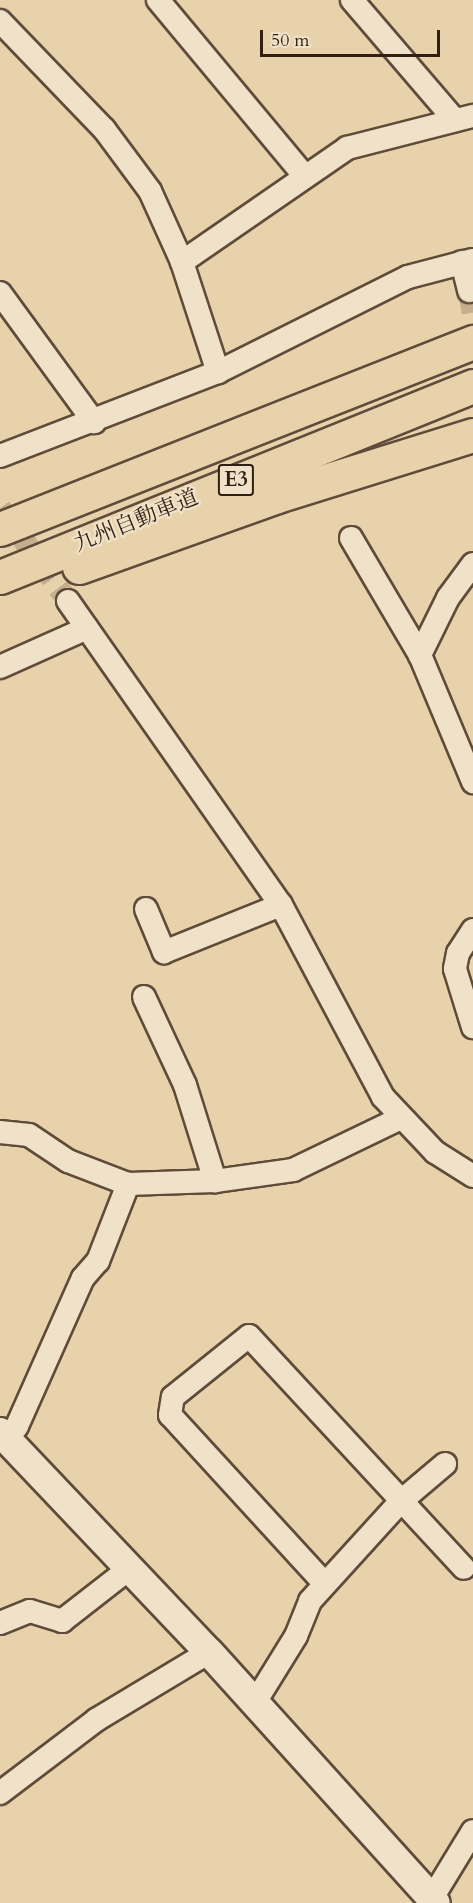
<!DOCTYPE html>
<meta charset="utf-8">
<style>
body{margin:0}
#map{position:relative;width:473px;height:1903px;overflow:hidden;background:#e8d2ab;font-family:Cardo,"Noto Serif JP",serif}
div>[style]{position:absolute}
.minor-tunnel>*{height:22px;margin-top:-11px;transform-origin:0;background:repeating-linear-gradient(90deg,#c4ae8d 0 22px,transparent 0 33px)}
.roads{filter:drop-shadow(2px 0 #604b3a) drop-shadow(-2px 0 #604b3a) drop-shadow(0 2px #604b3a) drop-shadow(0 -2px #604b3a)}
.minor>*{height:22px;margin:-11px;padding:0 11px;transform-origin:11px;border-radius:11px;background:#f0e2c8}
.tertiary>*{height:28px;margin:-14px;padding:0 14px;transform-origin:14px;border-radius:14px;background:#f0e2c8}
.motorway>*{height:33px;margin:-16.5px;padding:0 16.5px;transform-origin:16.5px;border-radius:16.5px;background:#e8d2ab}
span{translate:-50% -50%;white-space:nowrap;text-align:center;line-height:1.15;-webkit-text-stroke:4.5px #f0e2c8;paint-order:stroke}
.shield-label span{padding:2px 4px;background:#f0e2c8;border:2px solid;border-radius:4px;-webkit-text-stroke-width:0}
.shield-label{font-size:21px;color:#331e14;font-weight:700}
.street-label{font-size:22px;color:#331e14}
.scale{position:absolute;left:260px;top:30px;width:180px;height:27px;box-sizing:border-box;border:3px solid #331e14;border-top:0;padding-left:8px;font-size:18px;line-height:21px;white-space:nowrap;color:#331e14;-webkit-text-stroke:4px #f0e2c8;paint-order:stroke}
</style>
<div id="map">
<div class="minor-tunnel">
<div style="left:469px;top:291px;width:22px;rotate:80deg"></div>
<div style="left:0;top:508px;width:115px;rotate:53.8deg"></div>
</div>
<div class="roads">
<div class="minor">
<div style="left:158px;top:0;width:228px;rotate:50.2deg"></div>
<div style="left:352px;top:0;width:158px;rotate:49.4deg"></div>
<div style="left:0;top:21px;width:150px;rotate:46.1deg"></div>
<div style="left:104px;top:129px;width:77px;rotate:53.4deg"></div>
<div style="left:150px;top:191px;width:78px;rotate:65.7deg"></div>
<div style="left:182px;top:262px;width:116px;rotate:71.9deg"></div>
<div style="left:182px;top:262px;width:201px;rotate:-34.6deg"></div>
<div style="left:347px;top:148px;width:130px;rotate:-14.3deg"></div>
<div style="left:462px;top:262px;width:30px;rotate:76deg"></div>
<div style="left:0;top:293px;width:160px;rotate:53.9deg"></div>
<div style="left:0;top:456px;width:234px;rotate:-21.1deg"></div>
<div style="left:218px;top:372px;width:212px;rotate:-26.6deg"></div>
<div style="left:408px;top:277px;width:67px;rotate:-14.7deg"></div>
<div style="left:351px;top:538px;width:136px;rotate:59.5deg"></div>
<div style="left:473px;top:564px;width:42px;rotate:126.3deg"></div>
<div style="left:448px;top:598px;width:64px;rotate:116.2deg"></div>
<div style="left:420px;top:655px;width:138px;rotate:67.3deg"></div>
<div style="left:68px;top:601px;width:371px;rotate:55deg"></div>
<div style="left:281px;top:905px;width:217px;rotate:62deg"></div>
<div style="left:383px;top:1097px;width:76px;rotate:46.6deg"></div>
<div style="left:435px;top:1152px;width:45px;rotate:32.3deg"></div>
<div style="left:0;top:667px;width:95px;rotate:-24.1deg"></div>
<div style="left:146px;top:909px;width:47px;rotate:67.3deg"></div>
<div style="left:164px;top:952px;width:126px;rotate:-21.9deg"></div>
<div style="left:473px;top:930px;width:27px;rotate:123deg"></div>
<div style="left:458px;top:953px;width:16px;rotate:101deg"></div>
<div style="left:455px;top:969px;width:61px;rotate:72.8deg"></div>
<div style="left:144px;top:997px;width:97px;rotate:65deg"></div>
<div style="left:185px;top:1085px;width:101px;rotate:72.6deg"></div>
<div style="left:0;top:1132px;width:29px;rotate:6deg"></div>
<div style="left:29px;top:1135px;width:47px;rotate:33.7deg"></div>
<div style="left:68px;top:1161px;width:64px;rotate:21deg"></div>
<div style="left:128px;top:1184px;width:87px;rotate:-2deg"></div>
<div style="left:215px;top:1181px;width:79px;rotate:-8deg"></div>
<div style="left:293px;top:1170px;width:120px;rotate:-25.7deg"></div>
<div style="left:7px;top:1439px;width:16px;rotate:-52deg"></div>
<div style="left:17px;top:1426px;width:162px;rotate:-66deg"></div>
<div style="left:83px;top:1278px;width:23px;rotate:-49deg"></div>
<div style="left:98px;top:1261px;width:83px;rotate:-68.7deg"></div>
<div style="left:325px;top:1584px;width:229px;rotate:-132.5deg"></div>
<div style="left:170px;top:1415px;width:18px;rotate:-81deg"></div>
<div style="left:173px;top:1397px;width:97px;rotate:-38.8deg"></div>
<div style="left:249px;top:1336px;width:316px;rotate:47.2deg"></div>
<div style="left:0;top:1623px;width:32px;rotate:-22deg"></div>
<div style="left:30px;top:1611px;width:34px;rotate:17deg"></div>
<div style="left:62px;top:1621px;width:86px;rotate:-37.9deg"></div>
<div style="left:254px;top:1704px;width:80px;rotate:-58.3deg"></div>
<div style="left:296px;top:1636px;width:38px;rotate:-68deg"></div>
<div style="left:310px;top:1601px;width:134px;rotate:-47.7deg"></div>
<div style="left:400px;top:1502px;width:59px;rotate:-40.2deg"></div>
<div style="left:0;top:1793px;width:121px;rotate:-37.2deg"></div>
<div style="left:96px;top:1720px;width:132px;rotate:-31deg"></div>
<div style="left:429px;top:1903px;width:84px;rotate:-58.6deg"></div>
</div>
<div class="tertiary">
<div style="left:0;top:1432px;width:303px;rotate:46.5deg"></div>
<div style="left:209px;top:1652px;width:338px;rotate:47.9deg"></div>
</div>
<div class="motorway">
<div style="left:0;top:529px;width:509px;rotate:-21.57deg"></div>
<div style="left:79px;top:567px;width:210px;rotate:-19.7deg"></div>
<div style="left:277px;top:496px;width:205px;rotate:-17.3deg"></div>
<div style="left:0;top:577px;width:510px;rotate:-21.99deg"></div>
</div>
</div>
<div class="shield-label">
<span style="left:236px;top:480px">E3</span>
</div>
<div class="street-label">
<span style="left:136px;top:521px;rotate:-22deg">九州自動車道</span>
</div>
<div class="scale">50 m</div>
</div>
